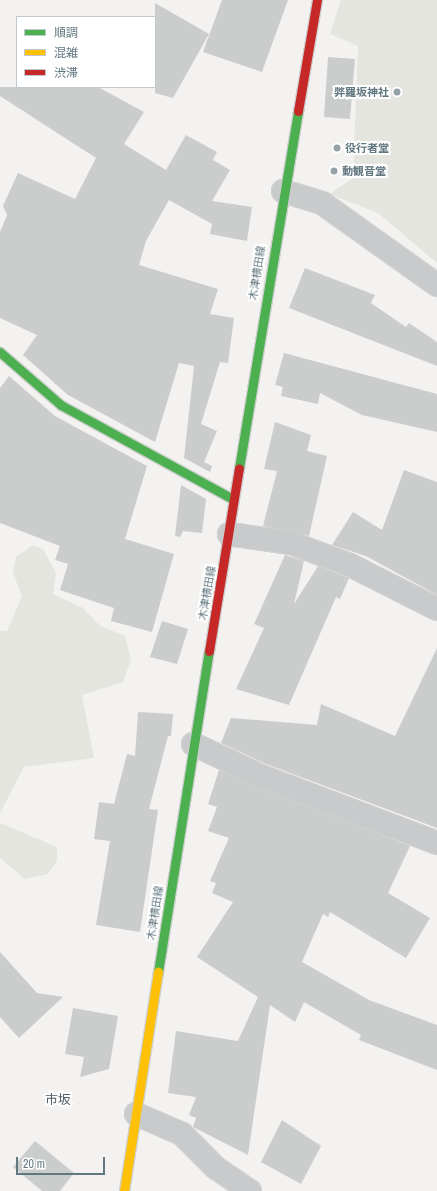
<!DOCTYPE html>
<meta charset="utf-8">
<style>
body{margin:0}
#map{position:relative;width:437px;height:1191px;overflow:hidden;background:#f3f2f0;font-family:"Archivo Narrow","Noto Sans JP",sans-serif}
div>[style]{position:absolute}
.green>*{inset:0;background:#e3e5de}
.building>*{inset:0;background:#cbcccc}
.roads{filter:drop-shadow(1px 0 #ced0cf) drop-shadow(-1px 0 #ced0cf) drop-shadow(0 1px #ced0cf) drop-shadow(0 -1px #ced0cf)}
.street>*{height:22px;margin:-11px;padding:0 11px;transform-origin:11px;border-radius:11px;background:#c8cacb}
.fast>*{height:9px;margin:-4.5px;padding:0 4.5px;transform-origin:4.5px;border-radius:4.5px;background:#4caf50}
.slow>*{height:9px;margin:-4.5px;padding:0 4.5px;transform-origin:4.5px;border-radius:4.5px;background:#ffc107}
.jam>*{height:9px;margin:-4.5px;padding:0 4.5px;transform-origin:4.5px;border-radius:4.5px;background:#c62828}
.dots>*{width:11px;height:11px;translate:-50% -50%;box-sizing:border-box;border:2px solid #fff;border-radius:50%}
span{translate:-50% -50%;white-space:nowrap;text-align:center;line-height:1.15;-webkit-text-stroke:4px #fff;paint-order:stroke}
.poi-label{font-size:11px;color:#627881;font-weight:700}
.right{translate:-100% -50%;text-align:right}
.left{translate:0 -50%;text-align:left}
.street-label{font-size:11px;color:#627881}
.quarter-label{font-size:13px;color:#506066}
.legend{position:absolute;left:16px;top:16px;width:140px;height:72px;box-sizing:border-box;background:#fff;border:1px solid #c0c9cd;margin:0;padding:5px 7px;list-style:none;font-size:12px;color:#627881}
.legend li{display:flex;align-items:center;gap:8px;height:20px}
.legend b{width:20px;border:1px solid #c0c9cd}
.scale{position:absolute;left:16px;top:1157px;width:89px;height:18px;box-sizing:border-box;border:2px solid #627881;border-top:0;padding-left:5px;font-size:12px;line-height:14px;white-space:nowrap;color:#627881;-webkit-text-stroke:3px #fff;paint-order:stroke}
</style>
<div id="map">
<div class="green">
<div style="clip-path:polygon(341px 0,437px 0,437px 263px,378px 213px,330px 194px,353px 178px,358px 46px,330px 34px)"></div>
<div style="clip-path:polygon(33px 545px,43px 549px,56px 573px,53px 594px,83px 608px,99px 625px,125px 636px,131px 660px,123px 682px,82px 695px,94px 758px,24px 767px,0 813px,0 631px,7px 631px,22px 596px,13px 573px,16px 557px)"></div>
<div style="clip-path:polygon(0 823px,57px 847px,57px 861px,48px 874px,25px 879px,0 858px)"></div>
</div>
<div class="building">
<div style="clip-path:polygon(222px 0,288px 0,262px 72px,203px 52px)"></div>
<div style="clip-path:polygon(155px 3px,209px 34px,173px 98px,155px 93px)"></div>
<div style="clip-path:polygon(328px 57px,355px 59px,350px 119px,324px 117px)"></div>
<div style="clip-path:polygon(0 87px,98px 87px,144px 112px,124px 144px,166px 170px,186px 135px,217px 152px,213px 160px,230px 170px,212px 201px,252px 207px,247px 241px,210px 234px,212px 224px,169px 200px,146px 241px,139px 265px,218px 289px,210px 314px,234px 318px,228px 363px,220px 362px,201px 424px,217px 431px,204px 462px,212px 466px,210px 472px,184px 458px,194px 366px,179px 363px,155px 442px,68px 395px,23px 355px,37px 335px,0 318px,0 232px,7px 215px,3px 206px,18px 173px,75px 199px,96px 158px,0 96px)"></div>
<div style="clip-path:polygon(305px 268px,375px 295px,371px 303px,406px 327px,409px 323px,437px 342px,437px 366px,289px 308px)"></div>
<div style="clip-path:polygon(284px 353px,437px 394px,437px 432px,362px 415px,320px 393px,318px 404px,281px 396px,283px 387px,275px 385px)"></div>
<div style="clip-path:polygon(9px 376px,55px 416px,147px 466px,125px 539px,174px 554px,152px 632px,111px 621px,114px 608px,60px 590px,68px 564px,55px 560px,60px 546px,0 523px,0 388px)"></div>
<div style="clip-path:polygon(275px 422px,311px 435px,307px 451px,327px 456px,309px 536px,263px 526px,277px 471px,264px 469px)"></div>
<div style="clip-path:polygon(404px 470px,437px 482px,437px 595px,366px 556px,332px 545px,353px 512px,382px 530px)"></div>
<div style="clip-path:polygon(181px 485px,206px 499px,202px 533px,183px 531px,180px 537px,175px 536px)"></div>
<div style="clip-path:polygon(285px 555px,304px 561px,294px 604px,318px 566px,349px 578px,340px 599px,336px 597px,289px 705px,236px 689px,264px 628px,254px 624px)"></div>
<div style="clip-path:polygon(162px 621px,188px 629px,177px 664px,150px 657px)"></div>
<div style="clip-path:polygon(437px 648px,437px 828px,266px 764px,221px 743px,231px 718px,317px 725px,321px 704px,395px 736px)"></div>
<div style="clip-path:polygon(138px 712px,173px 714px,171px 736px,168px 736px,149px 809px,158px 810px,140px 932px,96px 925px,110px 841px,94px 839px,99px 802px,114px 804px,127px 754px,135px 756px)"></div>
<div style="clip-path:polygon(219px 770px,410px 846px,388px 893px,430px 918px,406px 958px,330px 912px,328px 917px,323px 914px,302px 962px,369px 1000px,437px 1025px,437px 1070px,359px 1040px,361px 1035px,304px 1002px,295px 1022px,270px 1005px,248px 1155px,193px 1127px,196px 1118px,189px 1115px,196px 1097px,168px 1093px,176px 1031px,238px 1041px,258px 997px,197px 957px,233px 902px,212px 893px,216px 883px,210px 881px,229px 838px,208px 831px,217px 807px,208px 804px)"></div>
<div style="clip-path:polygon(0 952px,37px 993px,63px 997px,19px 1038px,0 1017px)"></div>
<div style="clip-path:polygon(73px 1008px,118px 1016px,109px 1069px,80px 1077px,84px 1057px,65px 1054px)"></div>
<div style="clip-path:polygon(282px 1120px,321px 1146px,301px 1184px,261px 1162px)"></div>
<div style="clip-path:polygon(35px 1141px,74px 1173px,60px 1191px,42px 1191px,13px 1167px)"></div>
</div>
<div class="roads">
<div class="street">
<div style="left:283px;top:191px;width:41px;rotate:17.1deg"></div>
<div style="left:322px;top:203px;width:141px;rotate:35.5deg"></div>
<div style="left:229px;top:534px;width:63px;rotate:8.3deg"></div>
<div style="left:291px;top:543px;width:63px;rotate:20.4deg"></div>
<div style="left:350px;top:565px;width:97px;rotate:26.8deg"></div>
<div style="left:193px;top:744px;width:75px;rotate:25.2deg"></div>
<div style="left:261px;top:776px;width:188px;rotate:20.8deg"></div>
<div style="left:136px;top:1114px;width:50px;rotate:23.5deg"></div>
<div style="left:182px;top:1134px;width:48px;rotate:45deg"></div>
<div style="left:216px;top:1168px;width:41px;rotate:34.1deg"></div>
</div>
<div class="fast">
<div style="left:0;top:352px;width:81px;rotate:41deg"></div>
<div style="left:61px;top:405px;width:196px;rotate:28.7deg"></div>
<div style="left:239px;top:468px;width:362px;rotate:-80.6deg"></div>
<div style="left:158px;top:972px;width:325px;rotate:-81deg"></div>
</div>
<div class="slow">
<div style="left:124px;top:1191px;width:222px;rotate:-81.2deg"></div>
</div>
<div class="jam">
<div style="left:298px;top:111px;width:113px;rotate:-80.3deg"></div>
<div style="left:209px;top:651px;width:185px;rotate:-80.7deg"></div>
</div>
</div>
<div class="dots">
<div style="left:397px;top:92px;background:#95a3a8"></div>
<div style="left:337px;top:148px;background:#95a3a8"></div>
<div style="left:334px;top:171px;background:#95a3a8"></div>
</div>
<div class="poi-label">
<span class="right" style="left:389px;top:92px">弊羅坂神社</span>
<span class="left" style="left:345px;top:148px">役行者堂</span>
<span class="left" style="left:342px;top:171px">動観音堂</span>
</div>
<div class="street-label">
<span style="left:257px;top:273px;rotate:-81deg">木津横田線</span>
<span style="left:207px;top:593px;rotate:-80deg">木津横田線</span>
<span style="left:155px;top:913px;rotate:-81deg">木津横田線</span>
</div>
<div class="quarter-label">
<span style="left:58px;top:1100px">市坂</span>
</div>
<ul class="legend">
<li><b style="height:5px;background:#4caf50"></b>順調</li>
<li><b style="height:5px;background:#ffc107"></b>混雑</li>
<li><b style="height:5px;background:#c62828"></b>渋滞</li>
</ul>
<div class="scale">20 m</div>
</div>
